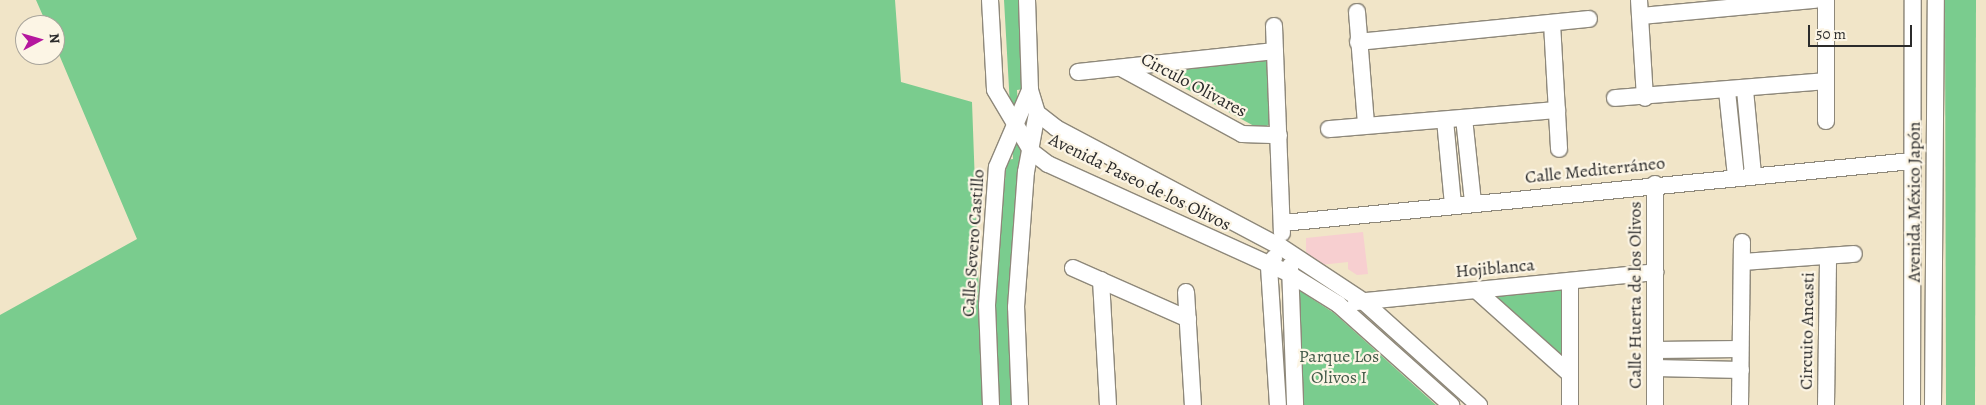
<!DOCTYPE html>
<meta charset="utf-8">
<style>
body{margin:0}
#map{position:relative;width:1986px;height:405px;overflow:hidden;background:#f1e5c8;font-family:Alegreya,serif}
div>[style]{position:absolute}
.built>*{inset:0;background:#f7cfd0}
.green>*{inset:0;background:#7acc8e}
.roads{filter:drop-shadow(1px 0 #8e887a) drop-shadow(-1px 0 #8e887a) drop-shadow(0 1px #8e887a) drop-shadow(0 -1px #8e887a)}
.minor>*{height:16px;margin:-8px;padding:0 8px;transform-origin:8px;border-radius:8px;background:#fff}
span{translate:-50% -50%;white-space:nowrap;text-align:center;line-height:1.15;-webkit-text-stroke:4.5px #fcf5e5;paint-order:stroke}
.street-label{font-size:18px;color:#2b2b2b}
.park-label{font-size:18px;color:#435b49}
.north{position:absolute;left:15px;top:15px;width:50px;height:50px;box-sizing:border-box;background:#fcf5e5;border:1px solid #a8a49b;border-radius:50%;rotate:84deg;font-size:14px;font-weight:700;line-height:20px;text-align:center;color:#2b2b2b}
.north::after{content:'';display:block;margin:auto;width:18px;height:22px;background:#b5179e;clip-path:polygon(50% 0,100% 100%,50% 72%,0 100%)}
.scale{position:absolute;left:1808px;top:25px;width:104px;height:22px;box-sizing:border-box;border:2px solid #2b2b2b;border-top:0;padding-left:6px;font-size:15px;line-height:18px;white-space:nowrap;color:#2b2b2b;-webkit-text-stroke:4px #fcf5e5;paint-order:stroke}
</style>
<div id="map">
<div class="built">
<div style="clip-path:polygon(1363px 232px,1368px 274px,1357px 275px,1348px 269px,1348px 262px,1320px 265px,1306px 258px,1306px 238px)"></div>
</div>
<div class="green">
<div style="clip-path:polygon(36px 0,895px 0,901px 82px,972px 102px,983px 405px,0 405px,0 315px,137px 239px,55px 45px,55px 25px,47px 25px)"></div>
<div style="clip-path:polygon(1004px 0,1020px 0,1024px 89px,1017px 90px,1021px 157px,1016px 405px,997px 405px,992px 312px,1007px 160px,1013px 159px)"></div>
<div style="clip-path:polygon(1945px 0,1976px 0,1975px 405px,1946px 405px)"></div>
<div style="clip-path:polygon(1268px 59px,1270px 124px,1265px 127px,1254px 126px,1154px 71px)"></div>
<div style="clip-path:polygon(1565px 288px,1565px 365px,1488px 294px)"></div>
<div style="clip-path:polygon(1297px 289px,1334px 313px,1436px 405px,1303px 405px)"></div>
</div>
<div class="roads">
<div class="minor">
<div style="left:990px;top:0;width:90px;rotate:86.8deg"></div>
<div style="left:995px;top:90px;width:72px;rotate:59.2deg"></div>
<div style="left:1032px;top:152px;width:20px;rotate:37deg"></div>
<div style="left:1048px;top:164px;width:264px;rotate:24.4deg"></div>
<div style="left:1288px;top:273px;width:59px;rotate:31.8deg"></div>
<div style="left:1338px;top:304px;width:152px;rotate:41.8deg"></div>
<div style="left:1639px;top:0;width:98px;rotate:86.5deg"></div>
<div style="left:1357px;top:12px;width:113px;rotate:85.4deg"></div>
<div style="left:1641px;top:16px;width:175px;rotate:-5.3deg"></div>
<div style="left:1552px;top:23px;width:126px;rotate:86.8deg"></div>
<div style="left:1274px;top:26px;width:207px;rotate:87.8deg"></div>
<div style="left:1358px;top:42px;width:232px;rotate:-5.7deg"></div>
<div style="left:1121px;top:68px;width:138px;rotate:28.6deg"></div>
<div style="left:1242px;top:134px;width:37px;rotate:2deg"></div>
<div style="left:1078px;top:72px;width:198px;rotate:-6.1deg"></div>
<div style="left:1745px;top:90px;width:85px;rotate:84.6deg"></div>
<div style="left:1727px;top:91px;width:86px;rotate:84deg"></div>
<div style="left:1615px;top:98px;width:211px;rotate:-4.6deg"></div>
<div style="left:1037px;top:113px;width:24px;rotate:38deg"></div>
<div style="left:1056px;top:128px;width:255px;rotate:27.9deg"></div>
<div style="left:1281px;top:247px;width:98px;rotate:33.4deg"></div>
<div style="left:1363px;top:301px;width:156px;rotate:41.9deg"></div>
<div style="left:1464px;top:118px;width:84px;rotate:83.9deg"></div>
<div style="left:1445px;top:120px;width:84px;rotate:84.6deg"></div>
<div style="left:1826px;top:121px;width:121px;rotate:-90deg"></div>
<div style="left:1329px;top:129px;width:229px;rotate:-4.8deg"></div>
<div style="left:1655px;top:184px;width:221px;rotate:90deg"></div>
<div style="left:1283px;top:223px;width:632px;rotate:-5.63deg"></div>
<div style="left:1274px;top:258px;width:10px;rotate:119deg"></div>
<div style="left:1269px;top:267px;width:138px;rotate:86.3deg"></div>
<div style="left:1744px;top:262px;width:110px;rotate:-4.2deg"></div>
<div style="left:1290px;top:266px;width:139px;rotate:87.9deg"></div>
<div style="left:1073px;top:268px;width:126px;rotate:23.9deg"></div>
<div style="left:1101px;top:280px;width:125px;rotate:86.8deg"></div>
<div style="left:1476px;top:290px;width:126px;rotate:41.8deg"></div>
<div style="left:1186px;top:292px;width:113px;rotate:86.5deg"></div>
<div style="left:1356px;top:302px;width:301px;rotate:-5.7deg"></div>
<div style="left:1655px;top:350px;width:85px;rotate:-0.7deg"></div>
<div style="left:1655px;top:368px;width:86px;rotate:1.3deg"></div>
<div style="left:991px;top:405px;width:100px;rotate:-92.3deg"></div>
<div style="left:987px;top:305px;width:138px;rotate:-85.9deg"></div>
<div style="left:997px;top:167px;width:84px;rotate:-66.8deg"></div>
<div style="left:1020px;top:405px;width:98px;rotate:-92.3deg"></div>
<div style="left:1016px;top:307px;width:135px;rotate:-85.8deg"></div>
<div style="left:1026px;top:172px;width:60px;rotate:-79.4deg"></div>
<div style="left:1037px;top:113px;width:24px;rotate:-107deg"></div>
<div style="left:1030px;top:90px;width:90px;rotate:-91.9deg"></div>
<div style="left:1570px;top:405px;width:123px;rotate:-90deg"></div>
<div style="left:1740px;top:405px;width:163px;rotate:-89.3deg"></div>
<div style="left:1826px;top:405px;width:147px;rotate:-89.2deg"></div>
<div style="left:1912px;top:405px;width:405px;rotate:-89.9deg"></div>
<div style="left:1933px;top:405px;width:405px;rotate:-89.6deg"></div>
</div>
</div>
<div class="street-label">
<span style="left:1194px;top:85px;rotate:28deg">Circulo Olivares</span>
<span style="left:1595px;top:170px;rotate:-6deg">Calle Mediterráneo</span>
<span style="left:1140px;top:182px;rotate:26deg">Avenida Paseo de los Olivos</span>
<span style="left:1914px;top:202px;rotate:-90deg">Avenida México Japón</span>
<span style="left:973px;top:243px;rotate:-86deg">Calle Severo Castillo</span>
<span style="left:1495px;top:268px;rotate:-5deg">Hojiblanca</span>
<span style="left:1635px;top:295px;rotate:-90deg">Calle Huerta de los Olivos</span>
<span style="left:1807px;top:331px;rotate:-89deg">Circuito Ancasti</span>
</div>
<div class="park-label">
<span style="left:1339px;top:367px">Parque Los<br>Olivos I</span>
</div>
<div class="north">N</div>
<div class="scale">50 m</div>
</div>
